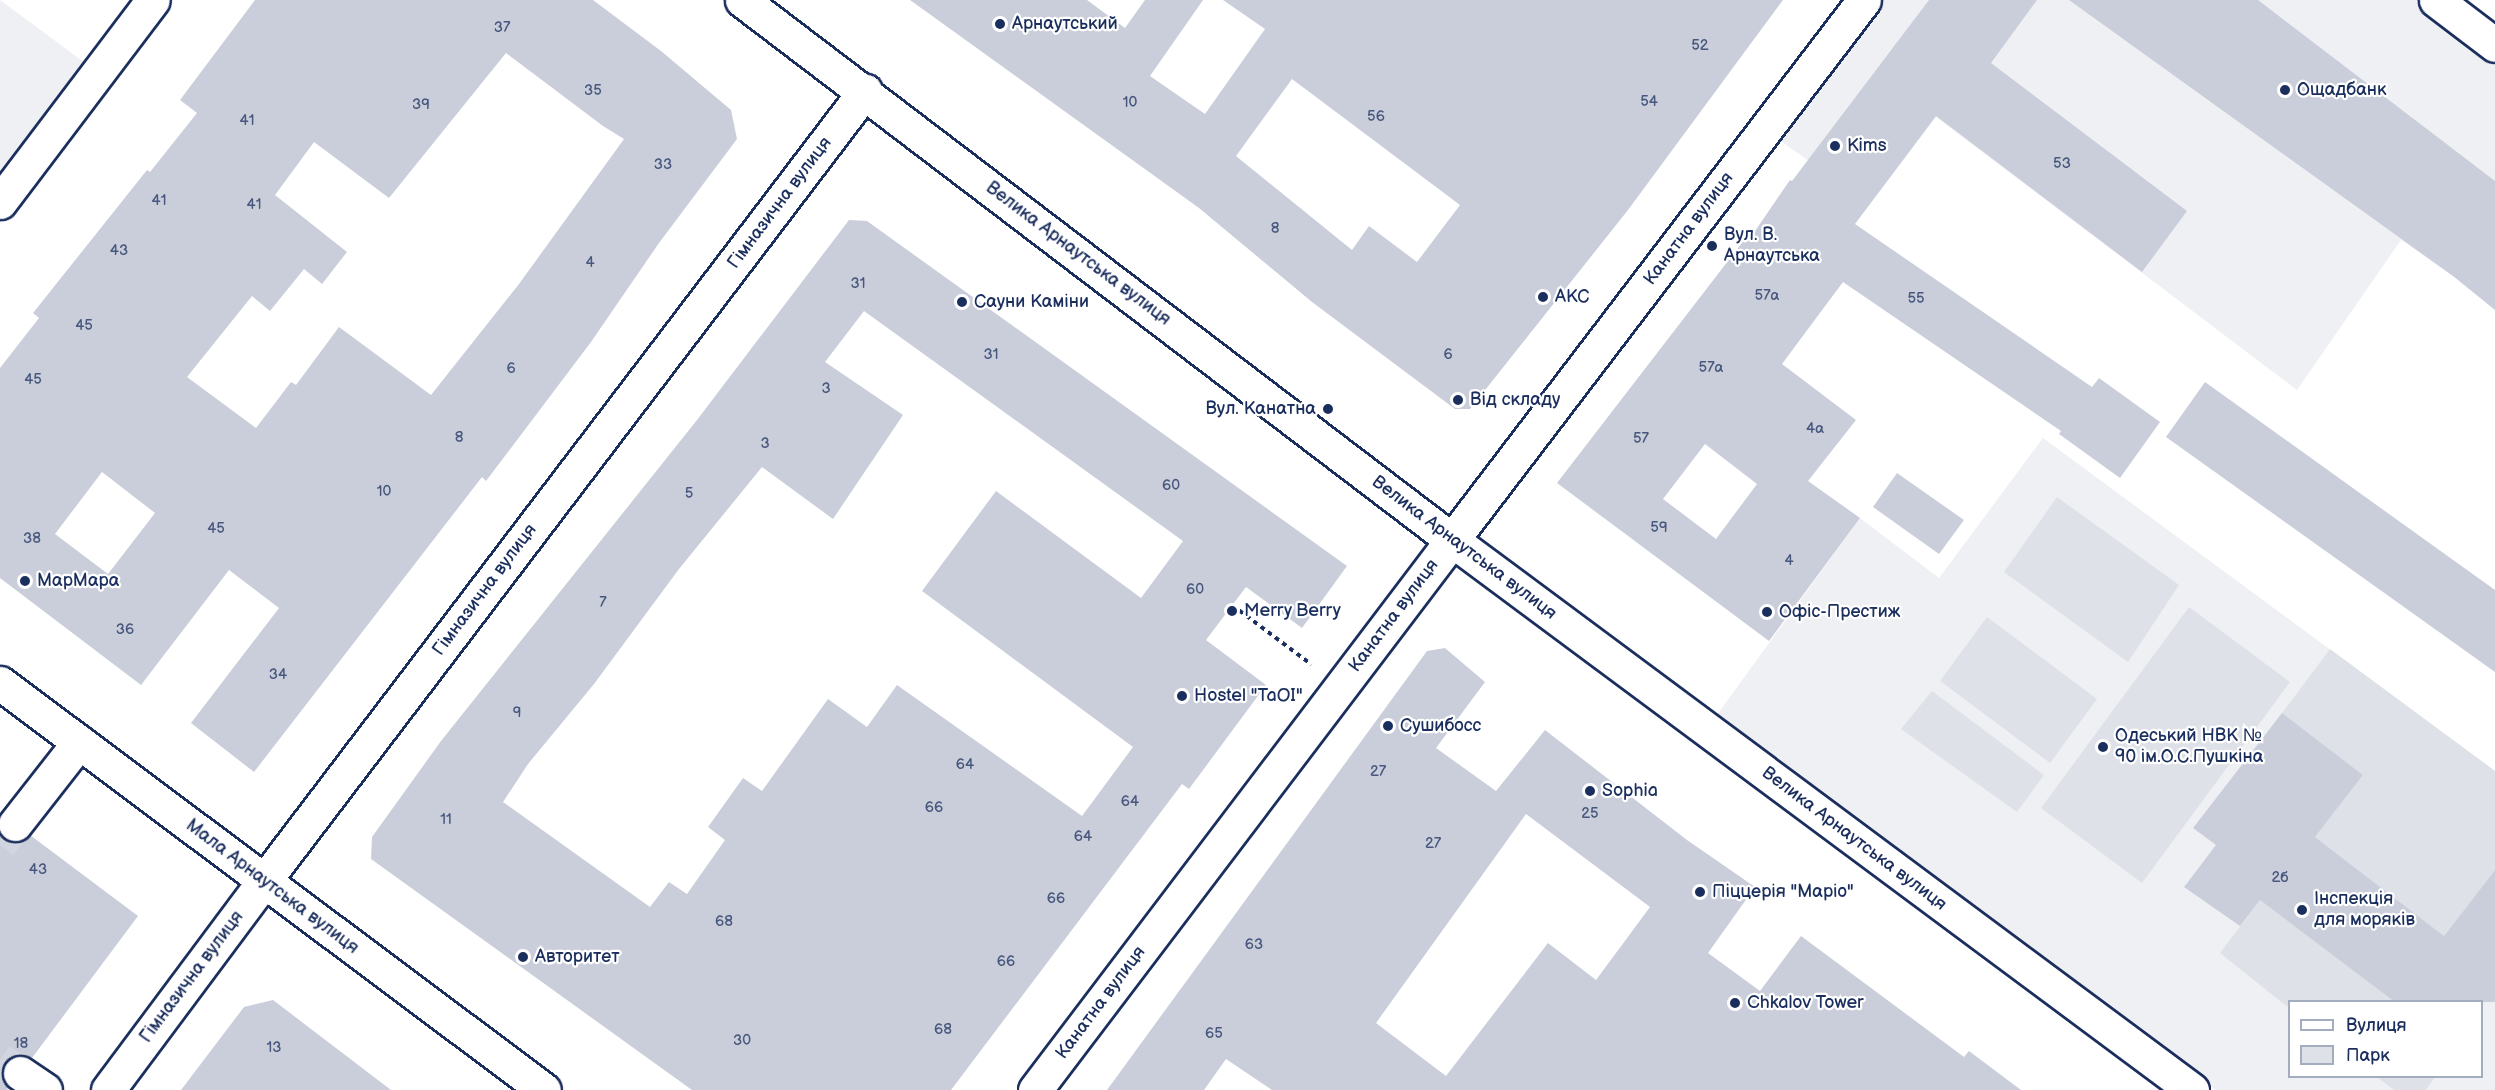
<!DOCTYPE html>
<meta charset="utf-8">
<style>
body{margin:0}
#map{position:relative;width:2495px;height:1090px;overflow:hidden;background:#fff;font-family:"Balsamiq Sans",sans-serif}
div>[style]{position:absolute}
.built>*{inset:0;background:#eff0f4}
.green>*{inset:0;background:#dee1e7}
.building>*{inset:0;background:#caceda}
.minor-tunnel>*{height:33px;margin-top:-16.5px;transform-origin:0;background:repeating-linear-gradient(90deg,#d1d5df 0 33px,transparent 0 49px)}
.path>*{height:4px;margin-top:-2px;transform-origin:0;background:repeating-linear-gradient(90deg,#1b2f5e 0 4.5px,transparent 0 9px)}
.roads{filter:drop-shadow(2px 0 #1b2f5e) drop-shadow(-2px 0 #1b2f5e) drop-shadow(0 2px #1b2f5e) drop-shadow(0 -2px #1b2f5e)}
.minor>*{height:33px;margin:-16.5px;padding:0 16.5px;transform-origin:16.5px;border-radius:16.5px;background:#fff}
.major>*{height:33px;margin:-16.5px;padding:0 16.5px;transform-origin:16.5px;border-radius:16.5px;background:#fff}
.dots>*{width:16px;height:16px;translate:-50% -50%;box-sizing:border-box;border:3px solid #fff;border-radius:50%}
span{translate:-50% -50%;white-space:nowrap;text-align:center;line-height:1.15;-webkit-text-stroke:4.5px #fff;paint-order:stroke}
.number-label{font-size:15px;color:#47577d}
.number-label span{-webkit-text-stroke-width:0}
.poi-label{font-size:18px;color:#1b2f5e}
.left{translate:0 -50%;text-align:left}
.right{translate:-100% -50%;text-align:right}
.street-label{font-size:18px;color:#1b2f5e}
.legend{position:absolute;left:2288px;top:1000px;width:195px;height:78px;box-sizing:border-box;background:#fff;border:2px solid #a4acbf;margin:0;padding:8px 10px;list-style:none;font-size:18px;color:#1b2f5e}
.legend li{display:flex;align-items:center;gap:12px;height:30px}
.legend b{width:30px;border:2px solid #a4acbf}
</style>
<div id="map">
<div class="built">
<div style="clip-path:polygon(0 0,96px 71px,0 198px)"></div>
<div style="clip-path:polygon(1869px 0,2426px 0,2495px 52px,2495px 221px,2453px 276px,2401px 240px,2297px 390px,1936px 117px,1870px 204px,1769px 133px)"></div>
<div style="clip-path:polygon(evenodd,2043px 438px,2495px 771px,2495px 1090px,2216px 1090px,1711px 723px,1860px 518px,1939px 578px,2043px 438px,2290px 1002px,2482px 1002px,2482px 1076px,2290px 1076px,2290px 1002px)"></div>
</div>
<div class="green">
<div style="clip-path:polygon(2057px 497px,2179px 585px,2128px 662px,2004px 572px)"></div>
<div style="clip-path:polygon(2189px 607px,2290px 682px,2142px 883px,2041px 808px)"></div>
<div style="clip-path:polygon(1987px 617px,2097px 699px,2050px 763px,1940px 681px)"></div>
<div style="clip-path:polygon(2330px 649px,2495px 771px,2495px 870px,2444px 936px,2315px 837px,2363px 775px,2282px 713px)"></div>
<div style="clip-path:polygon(1932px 691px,2044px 775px,2017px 812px,1901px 729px)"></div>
<div style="clip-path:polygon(2260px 900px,2395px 1001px,2290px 1002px,2289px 1008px,2220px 953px)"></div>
<div style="clip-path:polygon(2377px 1077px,2435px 1077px,2426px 1090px,2394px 1090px)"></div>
</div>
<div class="building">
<div style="clip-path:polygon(evenodd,255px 0,593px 0,661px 51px,731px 110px,737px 139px,659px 243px,591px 342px,486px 481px,482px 477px,254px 772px,191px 723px,279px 608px,229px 570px,141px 685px,0 578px,0 368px,39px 318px,33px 313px,147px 170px,150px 172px,197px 113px,180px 100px,255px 0,506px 53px,603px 126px,624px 139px,519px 284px,431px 395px,339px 327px,296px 385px,291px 382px,256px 428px,187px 377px,252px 296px,270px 311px,304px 269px,322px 284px,347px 252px,275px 195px,314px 142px,389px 198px,506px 53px,255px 0,102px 472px,155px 513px,108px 574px,55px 534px,102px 472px)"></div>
<div style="clip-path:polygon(evenodd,910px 0,1087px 0,1125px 28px,1145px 0,1203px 0,1150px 76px,1205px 114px,1265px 29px,1223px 0,1783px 0,1628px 210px,1470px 409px,1455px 409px,1312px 302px,1199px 208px,910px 0,1292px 79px,1460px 205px,1417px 262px,1369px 226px,1352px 250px,1236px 156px,1292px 79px)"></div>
<div style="clip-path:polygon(evenodd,1929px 0,2037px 0,1991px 63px,2187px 211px,2142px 272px,1936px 116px,1855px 224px,2092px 387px,2099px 378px,2160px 422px,2120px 478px,2059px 434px,2061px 431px,1843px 282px,1782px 364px,1856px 420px,1808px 481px,1860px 518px,1769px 641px,1557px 483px,1748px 235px,1751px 237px,1790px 180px,1792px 181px,1929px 0,1705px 444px,1757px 484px,1716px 539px,1663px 499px,1705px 444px)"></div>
<div style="clip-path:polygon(2069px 0,2258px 0,2495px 181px,2495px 310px,2453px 276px)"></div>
<div style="clip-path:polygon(evenodd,849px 220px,867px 221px,1347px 566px,1302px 628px,1246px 587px,1206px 640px,1266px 685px,1189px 789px,1182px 784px,951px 1090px,692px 1090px,371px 859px,372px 837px,441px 741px,697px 420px,849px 220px,864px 311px,1183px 541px,1141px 598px,996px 491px,922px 591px,1133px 747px,1082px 816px,897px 685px,867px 727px,828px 699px,762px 791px,743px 778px,708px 827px,725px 840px,687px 894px,669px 882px,650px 907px,503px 802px,528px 764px,594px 684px,679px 569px,762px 467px,833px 519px,903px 415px,825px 362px,864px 311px)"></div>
<div style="clip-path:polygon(2205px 382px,2495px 590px,2495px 672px,2166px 437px)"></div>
<div style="clip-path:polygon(1897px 473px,1964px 520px,1939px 554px,1873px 507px)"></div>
<div style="clip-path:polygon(evenodd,1445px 648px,1485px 682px,1436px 748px,1496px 791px,1545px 730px,1687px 840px,1755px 887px,1708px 953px,1760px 991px,1801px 936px,1964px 1057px,1969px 1051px,2021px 1090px,1272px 1090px,1226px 1059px,1204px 1090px,1107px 1090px,1427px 651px,1445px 648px,1526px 814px,1650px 907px,1596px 980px,1548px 943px,1446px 1076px,1376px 1023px,1526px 814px)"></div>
<div style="clip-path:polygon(2282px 713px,2363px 775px,2315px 837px,2444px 936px,2495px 870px,2495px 1002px,2395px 1002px,2260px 900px,2240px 926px,2184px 887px,2216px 845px,2193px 828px)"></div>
<div style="clip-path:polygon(0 834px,13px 843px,23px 841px,30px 835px,138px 916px,32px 1058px,21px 1054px,11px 1056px,5px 1062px,1px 1072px,8px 1090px,0 1090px)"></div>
<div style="clip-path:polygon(273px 1000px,391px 1090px,181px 1090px,244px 1007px)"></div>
</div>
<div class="minor-tunnel">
<div style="left:0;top:845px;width:26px;rotate:-54deg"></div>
<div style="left:0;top:1059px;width:24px;rotate:35deg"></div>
</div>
<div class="path">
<div style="left:1232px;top:605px;width:99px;rotate:36.8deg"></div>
</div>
<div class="roads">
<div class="minor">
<div style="left:2436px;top:0;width:74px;rotate:37.3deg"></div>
<div style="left:1452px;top:540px;width:679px;rotate:-52.66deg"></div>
<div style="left:15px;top:824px;width:104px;rotate:-52deg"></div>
<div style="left:20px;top:1073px;width:30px;rotate:34deg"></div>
<div style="left:108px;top:1090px;width:261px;rotate:-53.3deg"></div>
<div style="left:264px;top:881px;width:993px;rotate:-52.74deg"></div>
</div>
<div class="major">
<div style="left:742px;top:0;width:892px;rotate:37.26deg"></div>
<div style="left:1452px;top:540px;width:922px;rotate:36.62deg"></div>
<div style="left:0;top:202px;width:253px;rotate:-52.9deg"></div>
<div style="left:0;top:683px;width:679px;rotate:36.8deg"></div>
<div style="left:1035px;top:1090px;width:690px;rotate:-52.83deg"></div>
</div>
</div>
<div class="dots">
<div style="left:1000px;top:24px;background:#1b2f5e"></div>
<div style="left:2285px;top:90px;background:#1b2f5e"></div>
<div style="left:1835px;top:146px;background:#1b2f5e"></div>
<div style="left:1712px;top:246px;background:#1b2f5e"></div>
<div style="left:1543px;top:297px;background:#1b2f5e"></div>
<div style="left:962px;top:302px;background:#1b2f5e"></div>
<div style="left:1458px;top:400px;background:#1b2f5e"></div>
<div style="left:1328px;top:409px;background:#1b2f5e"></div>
<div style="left:25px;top:581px;background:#1b2f5e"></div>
<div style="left:1232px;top:611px;background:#1b2f5e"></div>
<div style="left:1767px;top:612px;background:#1b2f5e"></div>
<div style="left:1182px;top:696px;background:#1b2f5e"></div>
<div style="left:1388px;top:726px;background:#1b2f5e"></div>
<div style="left:2103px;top:747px;background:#1b2f5e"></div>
<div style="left:1590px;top:791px;background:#1b2f5e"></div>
<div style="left:1700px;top:892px;background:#1b2f5e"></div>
<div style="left:2302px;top:910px;background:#1b2f5e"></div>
<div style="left:523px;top:957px;background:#1b2f5e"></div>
<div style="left:1735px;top:1003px;background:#1b2f5e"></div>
</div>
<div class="number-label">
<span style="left:502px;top:28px">37</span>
<span style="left:1700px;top:46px">52</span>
<span style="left:593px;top:91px">35</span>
<span style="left:1649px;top:102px">54</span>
<span style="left:1130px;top:103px">10</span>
<span style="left:421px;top:105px">39</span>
<span style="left:1376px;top:117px">56</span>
<span style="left:247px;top:121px">41</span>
<span style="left:2062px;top:164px">53</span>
<span style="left:663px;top:165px">33</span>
<span style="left:159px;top:201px">41</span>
<span style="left:254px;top:205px">41</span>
<span style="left:1275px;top:229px">8</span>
<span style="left:119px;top:251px">43</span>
<span style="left:590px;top:263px">4</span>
<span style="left:858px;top:284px">31</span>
<span style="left:1767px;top:296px">57а</span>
<span style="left:1916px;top:299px">55</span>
<span style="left:84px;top:326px">45</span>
<span style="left:991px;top:355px">31</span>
<span style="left:1448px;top:355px">6</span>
<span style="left:1711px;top:368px">57а</span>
<span style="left:511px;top:369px">6</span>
<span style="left:33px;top:380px">45</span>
<span style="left:826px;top:389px">3</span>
<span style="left:1815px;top:429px">4а</span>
<span style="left:459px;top:438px">8</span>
<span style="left:1641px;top:439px">57</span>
<span style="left:765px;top:444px">3</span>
<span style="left:1171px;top:486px">60</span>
<span style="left:384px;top:492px">10</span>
<span style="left:689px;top:494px">5</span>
<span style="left:1659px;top:528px">59</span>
<span style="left:216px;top:529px">45</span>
<span style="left:32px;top:539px">38</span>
<span style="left:1789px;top:561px">4</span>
<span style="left:1195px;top:590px">60</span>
<span style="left:603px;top:603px">7</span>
<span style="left:125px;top:630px">36</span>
<span style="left:278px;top:675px">34</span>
<span style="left:517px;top:713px">9</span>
<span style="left:965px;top:765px">64</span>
<span style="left:1378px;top:772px">27</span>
<span style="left:1130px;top:802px">64</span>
<span style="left:934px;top:808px">66</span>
<span style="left:1590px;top:814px">25</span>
<span style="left:446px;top:820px">11</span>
<span style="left:1083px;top:837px">64</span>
<span style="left:1433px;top:844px">27</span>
<span style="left:38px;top:870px">43</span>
<span style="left:2280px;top:878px">2б</span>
<span style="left:1056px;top:899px">66</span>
<span style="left:724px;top:922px">68</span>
<span style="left:1254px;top:945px">63</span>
<span style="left:1006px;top:962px">66</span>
<span style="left:943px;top:1030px">68</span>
<span style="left:1214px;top:1034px">65</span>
<span style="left:742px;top:1041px">30</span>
<span style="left:21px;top:1044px">18</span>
<span style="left:274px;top:1048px">13</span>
</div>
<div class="poi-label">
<span class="left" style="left:1012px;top:24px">Арнаутський</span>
<span class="left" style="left:2297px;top:90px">Ощадбанк</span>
<span class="left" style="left:1847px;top:146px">Kims</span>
<span class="left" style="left:1724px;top:246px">Вул. В.<br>Арнаутська</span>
<span class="left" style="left:1555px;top:297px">АКС</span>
<span class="left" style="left:974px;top:302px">Сауни Каміни</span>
<span class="left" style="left:1470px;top:400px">Від складу</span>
<span class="right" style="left:1316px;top:409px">Вул. Канатна</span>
<span class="left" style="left:37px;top:581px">МарМара</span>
<span class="left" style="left:1244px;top:611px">Merry Berry</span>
<span class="left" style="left:1779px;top:612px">Офіс-Престиж</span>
<span class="left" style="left:1194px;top:696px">Hostel "TaOI"</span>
<span class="left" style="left:1400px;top:726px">Сушибосс</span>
<span class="left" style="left:2115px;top:747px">Одеський НВК №<br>90 ім.О.С.Пушкіна</span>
<span class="left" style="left:1602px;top:791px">Sophia</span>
<span class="left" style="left:1712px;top:892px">Піццерія "Маріо"</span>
<span class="left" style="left:2314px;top:910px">Інспекція<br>для моряків</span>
<span class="left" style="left:535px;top:957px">Авторитет</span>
<span class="left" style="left:1747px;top:1003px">Chkalov Tower</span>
</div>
<div class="street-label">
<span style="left:780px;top:203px;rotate:-53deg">Гімназична вулиця</span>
<span style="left:1689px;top:229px;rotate:-53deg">Канатна вулиця</span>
<span style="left:1078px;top:254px;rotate:37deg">Велика Арнаутська вулиця</span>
<span style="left:1464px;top:548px;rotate:37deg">Велика Арнаутська вулиця</span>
<span style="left:485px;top:590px;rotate:-53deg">Гімназична вулиця</span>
<span style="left:1394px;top:616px;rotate:-53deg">Канатна вулиця</span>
<span style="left:1854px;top:839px;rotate:37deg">Велика Арнаутська вулиця</span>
<span style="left:272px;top:887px;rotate:37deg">Мала Арнаутська вулиця</span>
<span style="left:192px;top:977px;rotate:-53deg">Гімназична вулиця</span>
<span style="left:1101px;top:1003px;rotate:-53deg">Канатна вулиця</span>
</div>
<ul class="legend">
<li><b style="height:8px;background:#fff"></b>Вулиця</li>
<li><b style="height:16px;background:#dee1e7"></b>Парк</li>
</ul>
</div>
